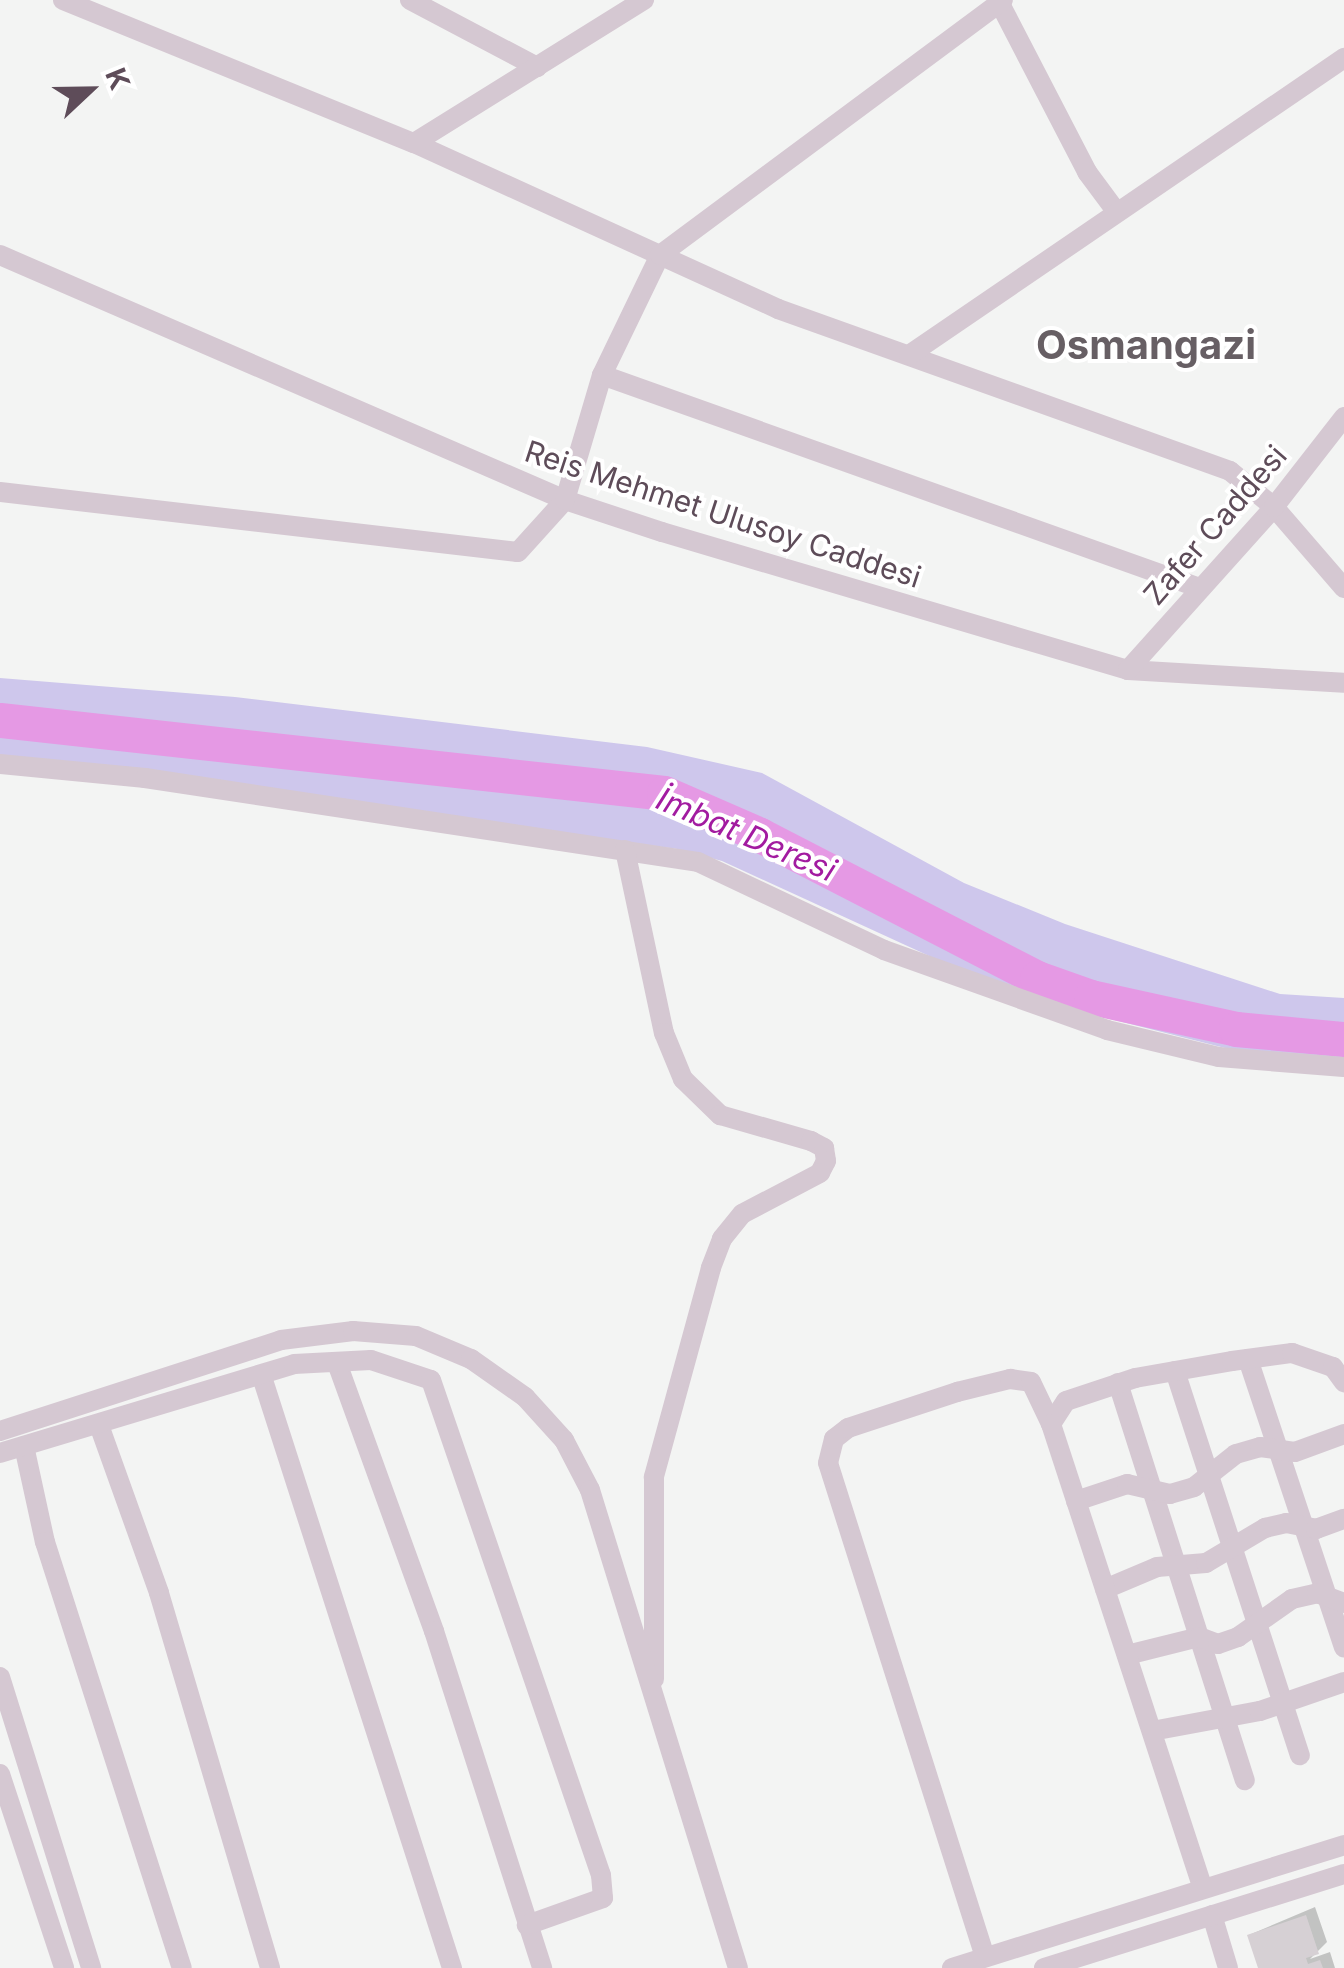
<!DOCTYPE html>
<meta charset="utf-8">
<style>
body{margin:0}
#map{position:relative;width:1344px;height:1968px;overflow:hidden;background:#f3f4f3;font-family:Inter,sans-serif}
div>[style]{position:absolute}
.green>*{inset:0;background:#cec7ec}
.shadow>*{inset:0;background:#0003}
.river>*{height:35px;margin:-17.5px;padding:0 17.5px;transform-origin:17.5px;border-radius:17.5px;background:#e599e4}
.building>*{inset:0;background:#d6d0d4}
.minor>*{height:20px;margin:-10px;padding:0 10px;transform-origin:10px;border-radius:10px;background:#d5c8d2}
span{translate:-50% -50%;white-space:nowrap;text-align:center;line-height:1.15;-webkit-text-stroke:8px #fff;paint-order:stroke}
.street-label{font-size:30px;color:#5e4c59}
.water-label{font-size:32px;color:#a21ba0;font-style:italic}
.district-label{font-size:40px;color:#675f64;font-weight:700}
.north{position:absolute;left:40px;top:40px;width:100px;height:100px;-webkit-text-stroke:8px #fff;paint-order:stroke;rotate:68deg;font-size:28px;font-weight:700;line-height:40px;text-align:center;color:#5e4c59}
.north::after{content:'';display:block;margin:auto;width:35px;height:45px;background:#5e4c59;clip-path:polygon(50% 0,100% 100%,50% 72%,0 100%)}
</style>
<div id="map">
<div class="green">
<div style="clip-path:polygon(0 678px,235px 697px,647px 747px,762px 773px,964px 883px,1065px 924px,1280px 994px,1344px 998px,1344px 1063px,1229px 1049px,1012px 994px,722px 861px,677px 849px,0 755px)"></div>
</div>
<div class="shadow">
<div style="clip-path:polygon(1315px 1907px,1327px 1942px,1310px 1959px,1330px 1952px,1335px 1968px,1260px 1968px,1249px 1935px)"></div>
</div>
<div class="river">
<div style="left:0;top:720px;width:668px;rotate:6.27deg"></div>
<div style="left:664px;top:793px;width:105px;rotate:23.6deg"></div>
<div style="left:760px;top:835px;width:312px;rotate:27.3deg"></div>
<div style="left:1037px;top:978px;width:57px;rotate:19.4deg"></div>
<div style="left:1091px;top:997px;width:148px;rotate:12.4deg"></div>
<div style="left:1236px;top:1029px;width:108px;rotate:5.3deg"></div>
</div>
<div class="building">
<div style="clip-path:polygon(1306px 1915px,1319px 1954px,1306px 1958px,1308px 1964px,1320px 1960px,1323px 1968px,1258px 1968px,1247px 1935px)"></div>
</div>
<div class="minor">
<div style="left:63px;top:0;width:379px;rotate:22.2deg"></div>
<div style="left:414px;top:143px;width:400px;rotate:24.5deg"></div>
<div style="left:778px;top:309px;width:480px;rotate:19.7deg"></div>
<div style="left:1230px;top:471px;width:57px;rotate:39.3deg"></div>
<div style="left:1274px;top:507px;width:107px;rotate:49.2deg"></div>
<div style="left:410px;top:0;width:144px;rotate:27.8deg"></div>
<div style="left:998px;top:0;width:194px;rotate:62.6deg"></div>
<div style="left:1087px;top:172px;width:49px;rotate:53.4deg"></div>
<div style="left:414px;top:143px;width:271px;rotate:-31.9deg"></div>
<div style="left:0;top:255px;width:616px;rotate:23.44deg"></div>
<div style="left:565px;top:500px;width:102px;rotate:18.3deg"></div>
<div style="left:662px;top:532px;width:486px;rotate:16.5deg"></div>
<div style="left:1128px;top:670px;width:216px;rotate:3.4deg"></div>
<div style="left:909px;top:355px;width:527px;rotate:-34.32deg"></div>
<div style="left:602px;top:375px;width:635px;rotate:19.61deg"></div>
<div style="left:0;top:492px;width:521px;rotate:6.61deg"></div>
<div style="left:518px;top:552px;width:70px;rotate:-47.9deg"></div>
<div style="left:565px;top:500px;width:130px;rotate:-73.5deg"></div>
<div style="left:602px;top:375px;width:133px;rotate:-64.2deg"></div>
<div style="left:660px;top:255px;width:427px;rotate:-36.6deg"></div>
<div style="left:1128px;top:670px;width:219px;rotate:-48.1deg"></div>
<div style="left:1274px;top:507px;width:114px;rotate:-52.1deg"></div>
<div style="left:0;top:764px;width:146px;rotate:5.5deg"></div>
<div style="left:145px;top:778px;width:559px;rotate:8.64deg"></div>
<div style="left:698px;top:862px;width:206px;rotate:25.3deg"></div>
<div style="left:884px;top:950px;width:237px;rotate:19.7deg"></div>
<div style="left:1107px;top:1030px;width:115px;rotate:13.6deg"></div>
<div style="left:1219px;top:1057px;width:125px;rotate:4.6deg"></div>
<div style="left:625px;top:850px;width:187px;rotate:78deg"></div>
<div style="left:664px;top:1033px;width:50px;rotate:67.6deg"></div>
<div style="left:683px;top:1079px;width:52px;rotate:44.2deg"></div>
<div style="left:720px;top:1115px;width:95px;rotate:15.9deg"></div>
<div style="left:811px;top:1141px;width:15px;rotate:28deg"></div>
<div style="left:824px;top:1148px;width:13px;rotate:81deg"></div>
<div style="left:826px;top:1161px;width:13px;rotate:117deg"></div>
<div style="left:820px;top:1173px;width:88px;rotate:152.3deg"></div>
<div style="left:742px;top:1214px;width:32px;rotate:129deg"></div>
<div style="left:722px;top:1239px;width:31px;rotate:111deg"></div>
<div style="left:711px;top:1268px;width:217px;rotate:105.3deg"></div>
<div style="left:654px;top:1477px;width:202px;rotate:90deg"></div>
<div style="left:1248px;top:1359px;width:304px;rotate:71.6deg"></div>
<div style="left:337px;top:1363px;width:285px;rotate:70.1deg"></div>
<div style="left:434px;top:1631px;width:354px;rotate:72.2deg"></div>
<div style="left:1175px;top:1371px;width:404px;rotate:72deg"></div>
<div style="left:262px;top:1377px;width:621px;rotate:72.18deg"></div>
<div style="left:1118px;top:1383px;width:417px;rotate:72.3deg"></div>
<div style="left:1051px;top:1424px;width:27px;rotate:-57deg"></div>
<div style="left:1066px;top:1401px;width:73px;rotate:-18.4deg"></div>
<div style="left:1135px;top:1378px;width:98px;rotate:-9.9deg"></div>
<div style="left:1232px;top:1361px;width:61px;rotate:-7.6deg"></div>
<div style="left:1292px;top:1353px;width:43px;rotate:18.9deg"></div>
<div style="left:1333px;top:1367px;width:19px;rotate:54deg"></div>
<div style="left:99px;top:1425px;width:178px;rotate:70.3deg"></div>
<div style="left:159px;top:1593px;width:391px;rotate:73.5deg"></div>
<div style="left:0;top:1431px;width:295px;rotate:-17.9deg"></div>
<div style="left:281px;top:1340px;width:73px;rotate:-7.1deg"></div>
<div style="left:353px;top:1331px;width:63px;rotate:4.5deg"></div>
<div style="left:416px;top:1336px;width:60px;rotate:22.7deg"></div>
<div style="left:471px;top:1359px;width:66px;rotate:35.1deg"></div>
<div style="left:525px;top:1397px;width:58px;rotate:47.8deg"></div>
<div style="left:564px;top:1440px;width:56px;rotate:62.5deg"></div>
<div style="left:590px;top:1490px;width:500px;rotate:72.8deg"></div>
<div style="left:24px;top:1446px;width:98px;rotate:77.7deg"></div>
<div style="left:45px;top:1542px;width:447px;rotate:72.2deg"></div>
<div style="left:0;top:1453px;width:307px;rotate:-16.8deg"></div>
<div style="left:294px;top:1364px;width:77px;rotate:-3deg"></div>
<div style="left:371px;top:1360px;width:63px;rotate:18.4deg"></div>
<div style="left:431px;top:1380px;width:523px;rotate:71.05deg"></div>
<div style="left:601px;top:1875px;width:23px;rotate:85deg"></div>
<div style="left:603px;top:1898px;width:81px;rotate:160.4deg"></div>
<div style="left:1076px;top:1501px;width:54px;rotate:-18.4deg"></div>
<div style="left:1127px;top:1484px;width:44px;rotate:13.1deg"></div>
<div style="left:1170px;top:1494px;width:25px;rotate:-16deg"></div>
<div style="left:1194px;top:1487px;width:53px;rotate:-38.2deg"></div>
<div style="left:1236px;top:1454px;width:25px;rotate:-16deg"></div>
<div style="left:1260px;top:1447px;width:35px;rotate:8deg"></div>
<div style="left:1295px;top:1452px;width:52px;rotate:-20.2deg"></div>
<div style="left:1105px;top:1589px;width:56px;rotate:-22.9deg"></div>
<div style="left:1157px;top:1567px;width:49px;rotate:-4.7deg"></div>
<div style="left:1206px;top:1563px;width:69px;rotate:-30.7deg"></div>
<div style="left:1265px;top:1528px;width:22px;rotate:-13deg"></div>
<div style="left:1286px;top:1523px;width:31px;rotate:11deg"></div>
<div style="left:1316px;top:1529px;width:30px;rotate:-20deg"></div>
<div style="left:1127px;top:1655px;width:74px;rotate:-14deg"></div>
<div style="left:1199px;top:1637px;width:20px;rotate:20deg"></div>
<div style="left:1218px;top:1644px;width:21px;rotate:-19deg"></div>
<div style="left:1238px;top:1637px;width:66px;rotate:-35.1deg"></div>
<div style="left:1292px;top:1599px;width:26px;rotate:-13deg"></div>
<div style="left:1317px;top:1593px;width:29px;rotate:20deg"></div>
<div style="left:0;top:1677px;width:305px;rotate:72.6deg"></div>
<div style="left:1152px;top:1731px;width:110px;rotate:-10.5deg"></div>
<div style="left:1260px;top:1711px;width:89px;rotate:-19deg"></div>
<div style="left:0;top:1774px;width:204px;rotate:71.7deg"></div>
<div style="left:1212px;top:1915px;width:55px;rotate:73.2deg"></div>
<div style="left:985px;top:1957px;width:518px;rotate:-107.63deg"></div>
<div style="left:828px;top:1463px;width:25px;rotate:-76deg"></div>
<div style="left:834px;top:1439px;width:18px;rotate:-38deg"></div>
<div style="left:848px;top:1428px;width:115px;rotate:-18.3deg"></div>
<div style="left:957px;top:1392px;width:55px;rotate:-13.8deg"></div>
<div style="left:1010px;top:1379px;width:21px;rotate:8deg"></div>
<div style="left:1031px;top:1382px;width:47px;rotate:64.5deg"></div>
<div style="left:1051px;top:1424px;width:487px;rotate:71.9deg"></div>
<div style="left:952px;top:1968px;width:411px;rotate:-17.4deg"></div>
<div style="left:1044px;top:1968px;width:314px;rotate:-17.4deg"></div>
</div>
<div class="street-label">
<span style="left:723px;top:514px;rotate:18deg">Reis Mehmet Ulusoy Caddesi</span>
<span style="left:1215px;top:525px;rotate:-49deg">Zafer Caddesi</span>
</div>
<div class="water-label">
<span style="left:746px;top:835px;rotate:23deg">İmbat Deresi</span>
</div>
<div class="district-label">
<span style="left:1146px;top:345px">Osmangazi</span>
</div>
<div class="north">K</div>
</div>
